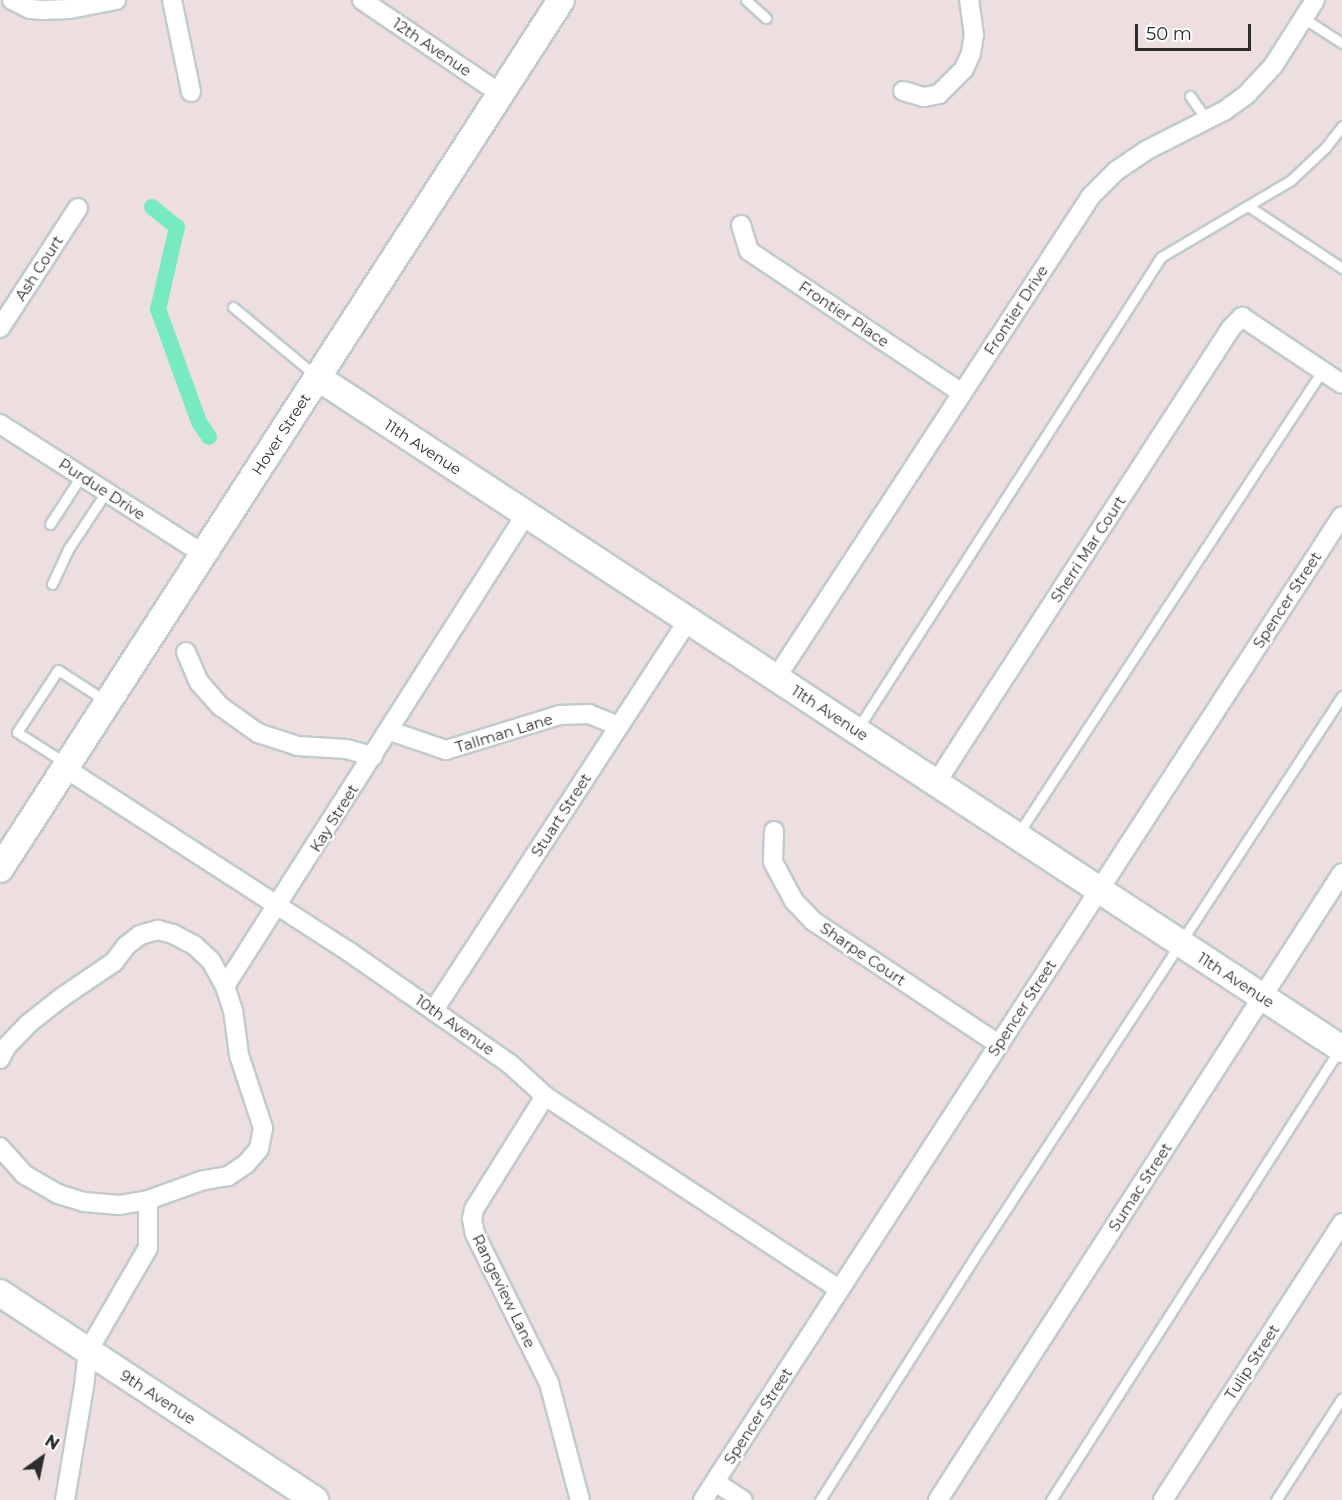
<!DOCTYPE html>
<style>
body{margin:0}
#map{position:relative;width:1342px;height:1500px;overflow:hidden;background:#eddfe0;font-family:Montserrat,sans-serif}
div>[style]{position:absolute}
.canal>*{height:16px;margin:-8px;padding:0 8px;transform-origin:8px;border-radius:8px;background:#78eac2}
.roads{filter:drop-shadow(2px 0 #c1cbce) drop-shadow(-2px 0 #c1cbce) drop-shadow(0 2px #c1cbce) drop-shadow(0 -2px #c1cbce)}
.lane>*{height:9px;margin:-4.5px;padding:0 4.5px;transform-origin:4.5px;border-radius:4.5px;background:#fff}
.street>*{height:18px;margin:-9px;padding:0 9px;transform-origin:9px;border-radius:9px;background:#fff}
.secondary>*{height:26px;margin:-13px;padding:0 13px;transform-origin:13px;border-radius:13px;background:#fff}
span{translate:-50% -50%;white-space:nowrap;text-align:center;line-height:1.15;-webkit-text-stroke:4.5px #fff;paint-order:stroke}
.street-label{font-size:15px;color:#2c2c2c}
.north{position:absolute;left:12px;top:1428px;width:60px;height:60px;-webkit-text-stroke:4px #fff;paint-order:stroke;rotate:33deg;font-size:16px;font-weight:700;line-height:24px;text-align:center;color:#2c2c2c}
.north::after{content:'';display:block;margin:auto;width:21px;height:27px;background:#2c2c2c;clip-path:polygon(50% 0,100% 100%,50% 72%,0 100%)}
.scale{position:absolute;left:1135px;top:24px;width:116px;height:27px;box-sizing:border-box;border:3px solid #2c2c2c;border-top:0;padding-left:8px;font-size:18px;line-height:21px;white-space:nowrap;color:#2c2c2c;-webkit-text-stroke:4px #fff;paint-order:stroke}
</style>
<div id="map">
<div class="canal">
<div style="left:152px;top:207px;width:32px;rotate:39deg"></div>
<div style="left:177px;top:227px;width:84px;rotate:103deg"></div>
<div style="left:158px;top:309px;width:120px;rotate:70.1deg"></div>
<div style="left:199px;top:422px;width:18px;rotate:56deg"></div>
</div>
<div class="roads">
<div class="lane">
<div style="left:746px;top:0;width:27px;rotate:42deg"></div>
<div style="left:1303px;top:18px;width:46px;rotate:32.7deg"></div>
<div style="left:1190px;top:96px;width:29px;rotate:55deg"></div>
<div style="left:1248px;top:206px;width:113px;rotate:33.4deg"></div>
<div style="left:233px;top:307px;width:108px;rotate:39.7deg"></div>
<div style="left:50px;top:524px;width:57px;rotate:-57.1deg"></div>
<div style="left:52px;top:584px;width:40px;rotate:-65deg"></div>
<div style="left:69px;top:548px;width:67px;rotate:-56.5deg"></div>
<div style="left:858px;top:728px;width:560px;rotate:-57.25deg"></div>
<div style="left:1161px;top:257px;width:151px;rotate:-30.6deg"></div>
<div style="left:1291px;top:180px;width:47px;rotate:-43.3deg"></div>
<div style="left:1325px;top:148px;width:28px;rotate:-52deg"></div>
<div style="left:67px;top:764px;width:59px;rotate:-147.4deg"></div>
<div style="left:17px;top:732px;width:74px;rotate:-56.5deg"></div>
<div style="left:58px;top:670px;width:57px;rotate:32.9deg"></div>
<div style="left:1018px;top:834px;width:554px;rotate:-56.71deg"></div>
<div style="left:820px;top:1500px;width:287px;rotate:-57.5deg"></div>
<div style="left:974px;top:1258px;width:672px;rotate:-56.78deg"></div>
<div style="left:1051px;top:1500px;width:534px;rotate:-57.38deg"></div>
<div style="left:1276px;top:1500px;width:121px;rotate:-57.1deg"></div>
</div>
<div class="street">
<div style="left:12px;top:0;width:20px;rotate:27deg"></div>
<div style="left:30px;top:9px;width:13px;rotate:4deg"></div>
<div style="left:43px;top:10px;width:27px;rotate:-2deg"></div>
<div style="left:70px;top:9px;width:47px;rotate:-11.1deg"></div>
<div style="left:172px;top:0;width:94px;rotate:78.3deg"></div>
<div style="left:362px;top:0;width:168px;rotate:34.1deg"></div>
<div style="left:903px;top:91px;width:22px;rotate:16deg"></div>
<div style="left:924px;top:97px;width:15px;rotate:-11deg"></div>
<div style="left:939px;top:94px;width:35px;rotate:-45deg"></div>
<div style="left:964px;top:69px;width:17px;rotate:-66deg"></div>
<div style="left:971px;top:53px;width:18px;rotate:-81deg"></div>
<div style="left:974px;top:35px;width:35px;rotate:-98deg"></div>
<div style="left:741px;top:225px;width:27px;rotate:73deg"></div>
<div style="left:749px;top:251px;width:256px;rotate:33.7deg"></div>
<div style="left:0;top:328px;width:143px;rotate:-57deg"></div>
<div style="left:0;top:424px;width:241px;rotate:32.6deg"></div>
<div style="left:186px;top:652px;width:33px;rotate:67deg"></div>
<div style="left:199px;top:682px;width:32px;rotate:49deg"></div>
<div style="left:220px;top:706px;width:47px;rotate:35.4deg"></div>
<div style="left:258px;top:733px;width:42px;rotate:18deg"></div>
<div style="left:298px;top:746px;width:48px;rotate:3.6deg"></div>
<div style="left:346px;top:749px;width:28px;rotate:15deg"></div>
<div style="left:776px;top:678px;width:576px;rotate:-56.83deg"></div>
<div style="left:1091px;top:196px;width:35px;rotate:-45deg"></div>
<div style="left:1116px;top:171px;width:37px;rotate:-34deg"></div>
<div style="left:1147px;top:150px;width:86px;rotate:-26.9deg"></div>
<div style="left:1224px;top:111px;width:29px;rotate:-36deg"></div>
<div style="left:1247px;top:94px;width:38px;rotate:-47deg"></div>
<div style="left:1273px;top:66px;width:78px;rotate:-57.5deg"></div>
<div style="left:390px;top:731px;width:59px;rotate:18.7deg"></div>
<div style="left:446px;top:750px;width:119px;rotate:-17.1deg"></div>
<div style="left:560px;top:715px;width:29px;rotate:-2deg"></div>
<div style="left:589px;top:714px;width:31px;rotate:22deg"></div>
<div style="left:65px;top:768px;width:337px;rotate:32.9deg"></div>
<div style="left:348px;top:951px;width:198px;rotate:34.9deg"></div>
<div style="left:510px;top:1064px;width:47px;rotate:42.4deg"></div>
<div style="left:545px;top:1096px;width:352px;rotate:33.3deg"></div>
<div style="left:936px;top:783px;width:542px;rotate:-57.04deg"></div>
<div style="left:1231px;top:328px;width:16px;rotate:-45deg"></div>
<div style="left:1242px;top:317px;width:120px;rotate:33.8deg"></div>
<div style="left:774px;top:831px;width:31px;rotate:92deg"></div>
<div style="left:773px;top:862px;width:44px;rotate:61.7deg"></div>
<div style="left:794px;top:901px;width:28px;rotate:46deg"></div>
<div style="left:813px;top:921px;width:222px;rotate:33.6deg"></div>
<div style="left:225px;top:986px;width:560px;rotate:-57.47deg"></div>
<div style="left:434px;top:1010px;width:465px;rotate:-56.9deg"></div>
<div style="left:0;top:1059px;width:13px;rotate:-63deg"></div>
<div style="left:6px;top:1047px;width:32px;rotate:-46deg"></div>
<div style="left:28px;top:1024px;width:42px;rotate:-38.2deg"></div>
<div style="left:61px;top:998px;width:64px;rotate:-34.2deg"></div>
<div style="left:114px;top:962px;width:20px;rotate:-53deg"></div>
<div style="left:126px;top:946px;width:18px;rotate:-38deg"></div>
<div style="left:140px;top:935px;width:19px;rotate:-16deg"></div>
<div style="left:158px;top:930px;width:16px;rotate:15deg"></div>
<div style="left:173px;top:934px;width:24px;rotate:28deg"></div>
<div style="left:194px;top:945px;width:23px;rotate:43deg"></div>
<div style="left:211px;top:961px;width:29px;rotate:61deg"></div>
<div style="left:225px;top:986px;width:25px;rotate:72deg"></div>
<div style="left:233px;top:1010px;width:45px;rotate:82.4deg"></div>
<div style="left:239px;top:1055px;width:77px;rotate:71.8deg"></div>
<div style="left:263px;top:1128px;width:21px;rotate:101deg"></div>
<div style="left:259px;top:1149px;width:20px;rotate:131deg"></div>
<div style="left:246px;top:1164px;width:22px;rotate:146deg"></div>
<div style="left:228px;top:1176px;width:27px;rotate:170deg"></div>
<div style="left:201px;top:1181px;width:56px;rotate:160.3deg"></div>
<div style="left:148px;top:1200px;width:29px;rotate:170deg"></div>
<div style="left:119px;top:1205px;width:35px;rotate:-175deg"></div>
<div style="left:84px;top:1202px;width:27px;rotate:-163deg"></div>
<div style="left:58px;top:1194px;width:39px;rotate:-150deg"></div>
<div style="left:24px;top:1174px;width:36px;rotate:-132deg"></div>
<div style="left:545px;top:1096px;width:133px;rotate:122.1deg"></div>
<div style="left:474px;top:1209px;width:10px;rotate:101deg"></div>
<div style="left:472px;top:1219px;width:15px;rotate:79deg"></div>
<div style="left:475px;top:1234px;width:166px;rotate:63.6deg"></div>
<div style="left:549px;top:1383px;width:121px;rotate:75.2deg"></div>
<div style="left:715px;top:1482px;width:33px;rotate:33deg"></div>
<div style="left:65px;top:1500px;width:115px;rotate:-80.5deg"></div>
<div style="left:84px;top:1387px;width:36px;rotate:-84deg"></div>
<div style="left:88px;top:1351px;width:119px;rotate:-59.8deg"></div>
<div style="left:148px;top:1248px;width:48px;rotate:-90deg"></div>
<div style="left:703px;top:1500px;width:1173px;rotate:-57deg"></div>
<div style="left:938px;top:1500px;width:746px;rotate:-57.2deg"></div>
<div style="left:1163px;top:1500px;width:330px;rotate:-57.1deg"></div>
</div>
<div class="secondary">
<div style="left:317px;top:377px;width:1226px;rotate:33.25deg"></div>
<div style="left:0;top:869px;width:1034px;rotate:-57.15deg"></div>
<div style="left:0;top:1293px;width:377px;rotate:33.3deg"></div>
</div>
</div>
<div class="street-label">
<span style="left:432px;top:47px;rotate:34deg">12th Avenue</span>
<span style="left:39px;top:268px;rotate:-57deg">Ash Court</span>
<span style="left:1016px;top:310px;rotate:-57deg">Frontier Drive</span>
<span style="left:844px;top:314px;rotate:34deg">Frontier Place</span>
<span style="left:281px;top:434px;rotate:-57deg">Hover Street</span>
<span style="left:423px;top:447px;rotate:33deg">11th Avenue</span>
<span style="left:102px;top:489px;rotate:33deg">Purdue Drive</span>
<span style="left:1088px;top:549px;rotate:-57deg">Sherri Mar Court</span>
<span style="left:1287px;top:600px;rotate:-57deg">Spencer Street</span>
<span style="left:830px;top:713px;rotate:33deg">11th Avenue</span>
<span style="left:504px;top:733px;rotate:-17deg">Tallman Lane</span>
<span style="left:561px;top:815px;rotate:-57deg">Stuart Street</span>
<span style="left:334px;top:818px;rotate:-58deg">Kay Street</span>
<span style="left:863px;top:954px;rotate:34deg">Sharpe Court</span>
<span style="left:1236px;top:980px;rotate:33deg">11th Avenue</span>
<span style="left:1022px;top:1008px;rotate:-57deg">Spencer Street</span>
<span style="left:455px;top:1025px;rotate:35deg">10th Avenue</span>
<span style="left:1140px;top:1187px;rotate:-57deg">Sumac Street</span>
<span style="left:504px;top:1291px;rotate:64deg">Rangeview Lane</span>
<span style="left:1252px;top:1362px;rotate:-57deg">Tulip Street</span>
<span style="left:158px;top:1397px;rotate:33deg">9th Avenue</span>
<span style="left:758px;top:1416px;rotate:-57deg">Spencer Street</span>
</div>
<div class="north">N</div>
<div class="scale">50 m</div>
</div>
